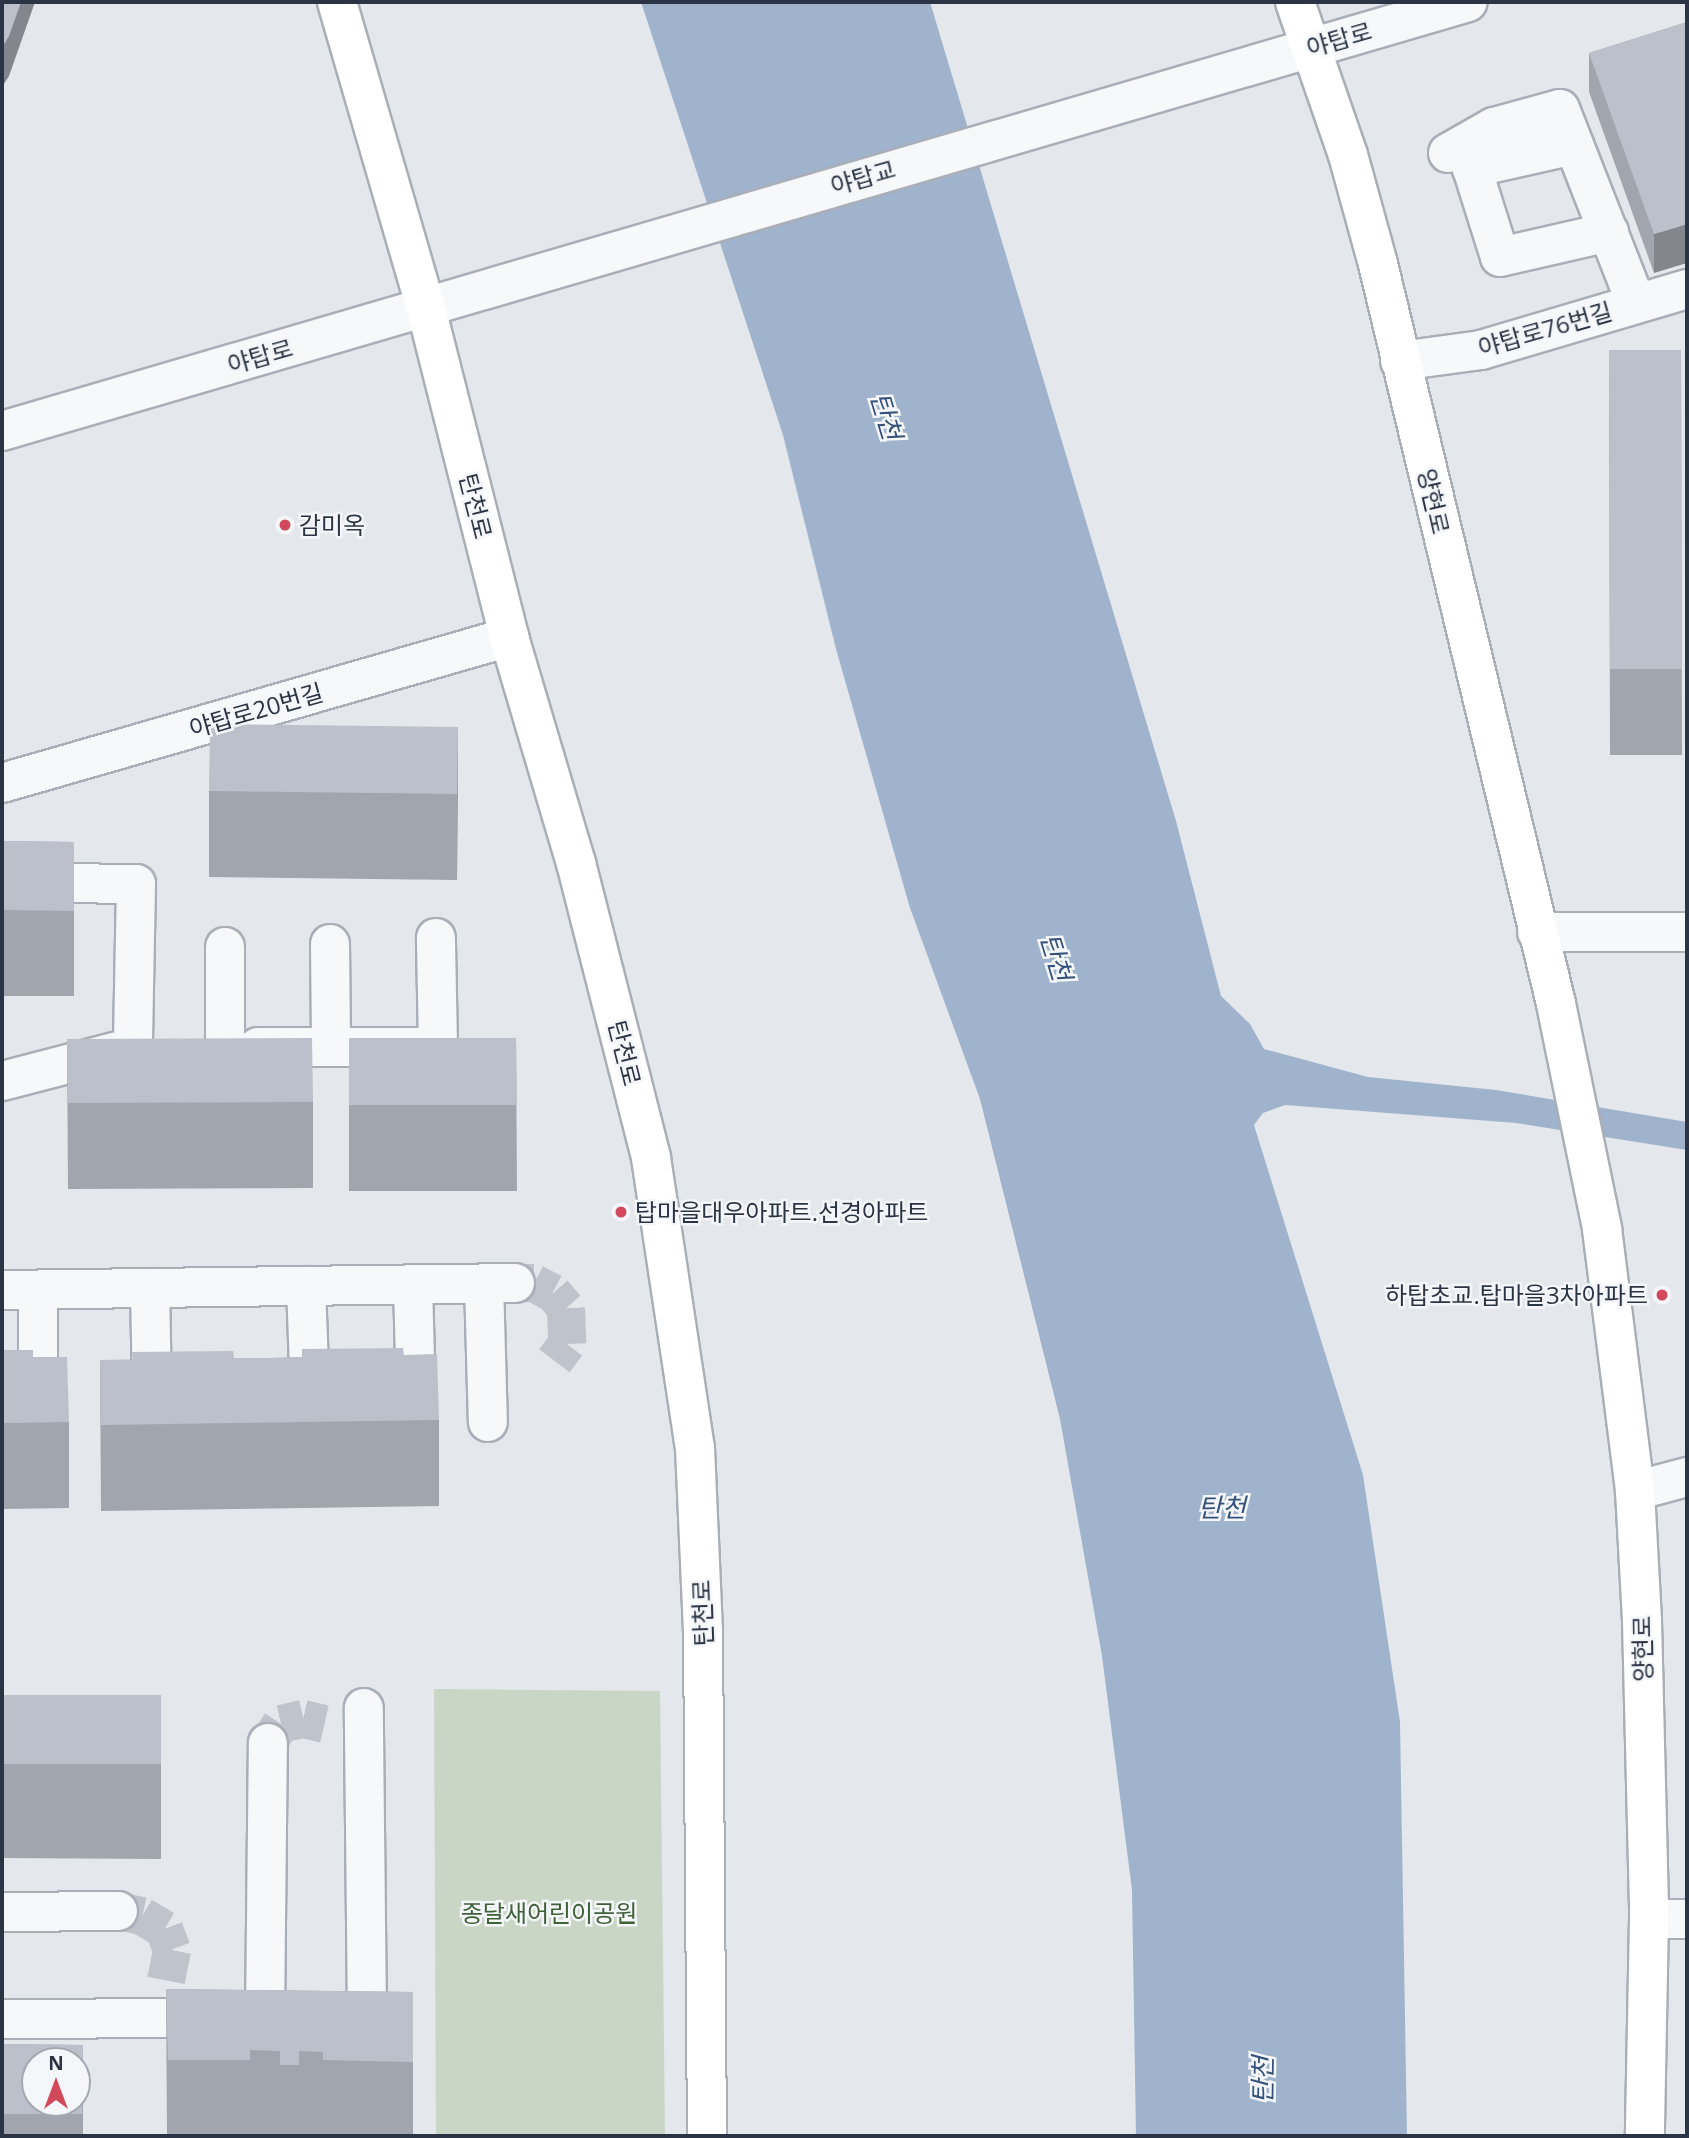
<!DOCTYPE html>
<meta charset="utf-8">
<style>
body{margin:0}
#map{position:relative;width:1689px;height:2138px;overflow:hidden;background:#e4e7ec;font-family:"Open Sans","Noto Sans KR",sans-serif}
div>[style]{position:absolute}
.green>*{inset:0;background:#c9d6c5}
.water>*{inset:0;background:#9fb4cc}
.minor-tunnel>*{height:38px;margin-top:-19px;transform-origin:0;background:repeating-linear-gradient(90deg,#bfc3cb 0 38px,transparent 0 57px)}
.roads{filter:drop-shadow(2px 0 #a9aeb7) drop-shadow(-2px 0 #a9aeb7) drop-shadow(0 2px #a9aeb7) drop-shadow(0 -2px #a9aeb7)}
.minor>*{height:38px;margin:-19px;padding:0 19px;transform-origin:19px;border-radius:19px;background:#f7f8fa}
.major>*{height:38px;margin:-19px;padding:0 19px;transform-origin:19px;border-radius:19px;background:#fff}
.wall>*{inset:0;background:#a1a5ae}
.shaded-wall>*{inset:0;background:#83868d}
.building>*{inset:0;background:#bbc0ca}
.dots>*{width:19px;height:19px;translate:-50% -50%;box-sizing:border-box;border:4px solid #f4f6f9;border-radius:50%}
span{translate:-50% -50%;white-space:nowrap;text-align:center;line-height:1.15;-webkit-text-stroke:5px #f4f6f9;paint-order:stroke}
.street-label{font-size:24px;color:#2b3445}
.poi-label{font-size:24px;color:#2b3445}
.left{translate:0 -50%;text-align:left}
.right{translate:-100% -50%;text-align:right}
.park-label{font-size:24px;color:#3f6138}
.water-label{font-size:26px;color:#34527a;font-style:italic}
.frame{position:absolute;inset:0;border:4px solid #2b3445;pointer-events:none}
.north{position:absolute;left:21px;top:2047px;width:70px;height:70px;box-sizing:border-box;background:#f4f6f9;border:2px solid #a4a8b1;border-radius:50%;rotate:0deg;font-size:19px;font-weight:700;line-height:28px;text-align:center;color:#2b3445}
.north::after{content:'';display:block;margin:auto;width:24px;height:32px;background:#d1495b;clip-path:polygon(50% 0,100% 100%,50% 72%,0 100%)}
</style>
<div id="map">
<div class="green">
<div style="clip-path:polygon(434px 1689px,660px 1691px,665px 2136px,436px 2136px)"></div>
</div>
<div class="water">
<div style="clip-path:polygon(641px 2px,930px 2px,1176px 821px,1221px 996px,1250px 1024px,1264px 1049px,1368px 1077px,1496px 1090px,1687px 1122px,1687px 1150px,1516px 1123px,1285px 1105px,1263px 1113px,1254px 1125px,1363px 1475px,1400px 1722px,1407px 2136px,1136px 2136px,1132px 1890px,1102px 1656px,1060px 1419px,980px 1099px,910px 908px,836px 649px,783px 435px)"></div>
</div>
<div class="minor-tunnel">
<div style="left:515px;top:1283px;width:19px"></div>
<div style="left:534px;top:1283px;width:21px;rotate:28deg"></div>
<div style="left:553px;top:1293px;width:20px;rotate:49deg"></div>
<div style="left:566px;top:1308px;width:36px;rotate:88deg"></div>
<div style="left:567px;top:1344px;width:21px;rotate:127deg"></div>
<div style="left:268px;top:1743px;width:23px;rotate:-56deg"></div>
<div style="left:281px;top:1724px;width:23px;rotate:-13deg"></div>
<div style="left:303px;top:1719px;width:22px;rotate:13deg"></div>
<div style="left:118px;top:1911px;width:25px;rotate:12deg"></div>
<div style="left:142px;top:1916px;width:26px;rotate:31deg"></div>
<div style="left:164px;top:1929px;width:22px;rotate:69deg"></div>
<div style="left:172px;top:1950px;width:31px;rotate:101deg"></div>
</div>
<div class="roads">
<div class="minor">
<div style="left:1574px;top:145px;width:105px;rotate:167.3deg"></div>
<div style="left:1472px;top:168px;width:93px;rotate:72.5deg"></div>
<div style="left:1500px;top:257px;width:112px;rotate:-12.9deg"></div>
<div style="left:1448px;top:153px;width:53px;rotate:-29.5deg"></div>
<div style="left:1494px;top:127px;width:68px;rotate:-15.3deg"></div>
<div style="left:1560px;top:109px;width:208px;rotate:68.6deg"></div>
<div style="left:1400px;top:361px;width:82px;rotate:-7.7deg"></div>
<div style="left:1481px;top:350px;width:215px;rotate:-16.5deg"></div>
<div style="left:2px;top:431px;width:1527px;rotate:-16.31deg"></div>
<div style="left:2px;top:783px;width:528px;rotate:-16.06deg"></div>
<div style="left:2px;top:882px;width:134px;rotate:0.9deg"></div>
<div style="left:136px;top:884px;width:163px;rotate:91.1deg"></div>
<div style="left:1537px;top:932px;width:150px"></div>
<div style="left:330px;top:944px;width:103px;rotate:89.4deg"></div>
<div style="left:225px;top:947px;width:100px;rotate:90deg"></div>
<div style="left:258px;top:1047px;width:180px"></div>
<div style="left:438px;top:1047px;width:109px;rotate:-91.1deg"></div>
<div style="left:2px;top:1081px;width:120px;rotate:-14.5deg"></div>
<div style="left:484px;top:1283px;width:139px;rotate:88.4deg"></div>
<div style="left:413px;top:1284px;width:111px;rotate:88.5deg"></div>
<div style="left:306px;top:1286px;width:109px;rotate:87.9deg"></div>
<div style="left:150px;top:1288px;width:106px;rotate:88.9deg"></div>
<div style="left:2px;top:1290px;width:513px;rotate:-0.78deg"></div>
<div style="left:38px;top:1290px;width:103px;rotate:90deg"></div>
<div style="left:1635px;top:1491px;width:54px;rotate:-15.1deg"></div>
<div style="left:2px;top:1912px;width:116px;rotate:-0.5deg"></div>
<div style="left:1649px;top:1918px;width:38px;rotate:2deg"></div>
<div style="left:340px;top:2017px;width:27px"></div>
<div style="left:367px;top:2017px;width:309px;rotate:-90.6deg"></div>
<div style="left:265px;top:2018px;width:275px;rotate:-89.4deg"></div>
<div style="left:2px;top:2019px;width:215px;rotate:-0.3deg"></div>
</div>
<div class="major">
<div style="left:337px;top:2px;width:319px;rotate:73.8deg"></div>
<div style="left:426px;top:308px;width:339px;rotate:75.8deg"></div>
<div style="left:509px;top:637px;width:236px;rotate:73.5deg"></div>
<div style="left:576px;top:863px;width:304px;rotate:75.7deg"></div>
<div style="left:651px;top:1158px;width:293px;rotate:81.4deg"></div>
<div style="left:695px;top:1448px;width:183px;rotate:87.5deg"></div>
<div style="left:703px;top:1631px;width:505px;rotate:89.55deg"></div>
<div style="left:1295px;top:2px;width:162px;rotate:70.9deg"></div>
<div style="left:1348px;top:155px;width:113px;rotate:74.6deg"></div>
<div style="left:1378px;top:264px;width:761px;rotate:76.47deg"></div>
<div style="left:1556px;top:1004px;width:230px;rotate:78.4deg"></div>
<div style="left:1602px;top:1229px;width:264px;rotate:82.8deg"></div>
<div style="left:1635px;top:1491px;width:130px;rotate:86.9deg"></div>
<div style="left:1642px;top:1621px;width:297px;rotate:88.6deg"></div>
<div style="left:1649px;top:1918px;width:218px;rotate:91.1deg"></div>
</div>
</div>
<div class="wall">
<div style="clip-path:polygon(1687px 22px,1654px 273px,1589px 92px,1589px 53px)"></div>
<div style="clip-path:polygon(1609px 350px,1681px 350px,1682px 755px,1610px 755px)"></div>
<div style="clip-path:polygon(458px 727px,457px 880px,209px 877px,209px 791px)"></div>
<div style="clip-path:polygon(2px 841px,74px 842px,74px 996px,2px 996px)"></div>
<div style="clip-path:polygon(349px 1038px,516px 1038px,517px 1191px,349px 1191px)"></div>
<div style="clip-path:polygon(67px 1039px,313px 1102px,313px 1188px,68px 1189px)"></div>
<div style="clip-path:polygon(2px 1350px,33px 1357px,69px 1422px,69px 1508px,2px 1509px)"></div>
<div style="clip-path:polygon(404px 1355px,439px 1420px,439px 1506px,101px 1511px,100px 1360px,269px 1358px)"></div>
<div style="clip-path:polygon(2px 1695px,161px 1695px,161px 1859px,2px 1858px)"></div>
<div style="clip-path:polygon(166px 1989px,413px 1992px,413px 2136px,167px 2136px)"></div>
<div style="clip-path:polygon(2px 2044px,83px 2045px,83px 2136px,2px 2136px)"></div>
</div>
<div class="shaded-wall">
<div style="clip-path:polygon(21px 2px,35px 2px,9px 76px,2px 87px,2px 48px)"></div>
<div style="clip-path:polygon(1687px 224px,1687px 263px,1654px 273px,1654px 234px)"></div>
<div style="clip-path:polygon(458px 727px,457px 880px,457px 794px)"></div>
</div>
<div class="building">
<div style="clip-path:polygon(2px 2px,21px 2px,9px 36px,2px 48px)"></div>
<div style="clip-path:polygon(1687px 22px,1687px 224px,1654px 234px,1589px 53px)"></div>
<div style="clip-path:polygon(1609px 350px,1681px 350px,1682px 669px,1610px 669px)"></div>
<div style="clip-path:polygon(210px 724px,458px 727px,457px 794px,209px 791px)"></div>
<div style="clip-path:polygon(2px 841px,74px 842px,74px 911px,2px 910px)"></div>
<div style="clip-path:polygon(312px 1038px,313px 1102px,68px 1103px,67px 1039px)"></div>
<div style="clip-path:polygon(349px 1038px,516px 1038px,517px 1105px,349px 1105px)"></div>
<div style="clip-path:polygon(403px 1348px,404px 1355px,437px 1354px,439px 1420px,101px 1425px,100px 1360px,133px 1360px,132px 1352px,233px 1351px,234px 1358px,269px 1358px,302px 1357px,302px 1349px)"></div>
<div style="clip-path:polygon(2px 1350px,33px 1350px,33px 1357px,67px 1357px,69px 1422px,2px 1423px)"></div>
<div style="clip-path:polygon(2px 1695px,161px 1695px,161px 1764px,2px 1764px)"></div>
<div style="clip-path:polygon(166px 1989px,413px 1992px,413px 2062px,323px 2060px,323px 2052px,299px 2051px,299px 2065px,280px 2065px,280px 2051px,250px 2050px,250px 2060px,168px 2060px)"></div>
<div style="clip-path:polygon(evenodd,2px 2044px,83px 2045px,82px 2114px,2px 2114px,2px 2044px,35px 2061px,77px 2061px,77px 2103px,35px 2103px,35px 2061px)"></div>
</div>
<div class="dots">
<div style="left:285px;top:525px;background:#d1495b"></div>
<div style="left:621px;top:1212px;background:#d1495b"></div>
<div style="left:1662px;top:1295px;background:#d1495b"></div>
</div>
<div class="street-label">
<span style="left:1339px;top:39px;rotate:-16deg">야탑로</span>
<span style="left:863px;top:177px;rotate:-16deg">야탑교</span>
<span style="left:1545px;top:329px;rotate:-16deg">야탑로76번길</span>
<span style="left:260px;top:356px;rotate:-16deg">야탑로</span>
<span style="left:1434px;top:501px;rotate:77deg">양현로</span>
<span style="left:476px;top:506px;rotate:76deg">탄천로</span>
<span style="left:256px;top:710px;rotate:-16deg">야탑로20번길</span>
<span style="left:625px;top:1053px;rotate:76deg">탄천로</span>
<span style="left:702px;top:1613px;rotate:-92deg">탄천로</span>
<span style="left:1642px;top:1649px;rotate:-91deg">양현로</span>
</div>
<div class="poi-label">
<span class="left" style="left:299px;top:525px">감미옥</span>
<span class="left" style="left:635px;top:1212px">탑마을대우아파트.선경아파트</span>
<span class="right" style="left:1648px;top:1295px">하탑초교.탑마을3차아파트</span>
</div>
<div class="park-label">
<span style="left:549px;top:1913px">종달새어린이공원</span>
</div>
<div class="water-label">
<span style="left:886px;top:416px;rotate:73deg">탄천</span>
<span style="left:1056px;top:957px;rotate:73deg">탄천</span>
<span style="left:1222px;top:1508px">탄천</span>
<span style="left:1263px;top:2080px;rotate:-89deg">탄천</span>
</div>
<div class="frame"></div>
<div class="north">N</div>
</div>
